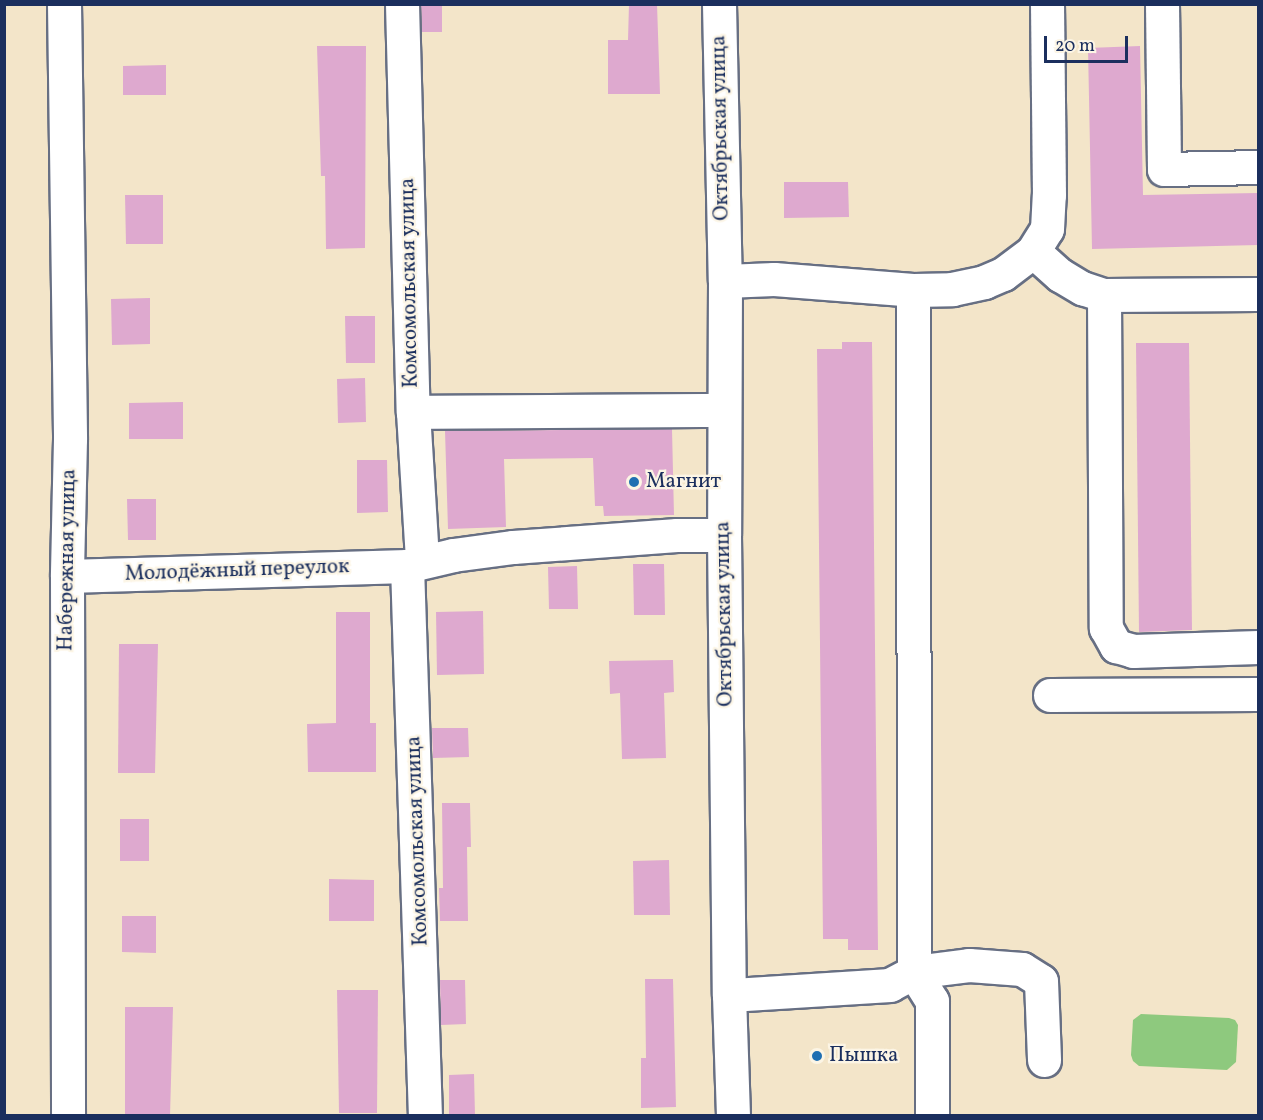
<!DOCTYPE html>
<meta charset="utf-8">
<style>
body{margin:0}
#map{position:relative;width:1263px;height:1120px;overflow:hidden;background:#f3e5c9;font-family:Vollkorn,serif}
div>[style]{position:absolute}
.green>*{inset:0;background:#8ec97e}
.building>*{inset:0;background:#dea9cf}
.roads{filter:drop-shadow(2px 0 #676f83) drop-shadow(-2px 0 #676f83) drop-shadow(0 2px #676f83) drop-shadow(0 -2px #676f83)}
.minor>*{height:33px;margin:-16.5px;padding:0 16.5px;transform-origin:16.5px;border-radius:16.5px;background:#fff}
.dots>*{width:16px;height:16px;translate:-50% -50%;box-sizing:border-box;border:3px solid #fcf5e5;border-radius:50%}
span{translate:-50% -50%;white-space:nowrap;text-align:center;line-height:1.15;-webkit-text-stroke:4.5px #fcf5e5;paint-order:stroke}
.street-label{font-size:21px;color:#1b2f5e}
.poi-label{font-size:21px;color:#1b2f5e}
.left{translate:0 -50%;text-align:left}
.frame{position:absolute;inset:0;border:6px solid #1b2f5e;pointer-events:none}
.scale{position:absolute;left:1044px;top:36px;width:84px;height:27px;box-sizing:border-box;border:3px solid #1b2f5e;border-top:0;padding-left:8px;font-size:18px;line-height:21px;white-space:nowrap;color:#1b2f5e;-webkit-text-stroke:4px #fcf5e5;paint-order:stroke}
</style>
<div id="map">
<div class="green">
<div style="clip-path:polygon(1141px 1014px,1229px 1018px,1235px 1020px,1238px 1025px,1236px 1062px,1227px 1070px,1139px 1066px,1133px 1061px,1131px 1055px,1133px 1020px)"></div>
</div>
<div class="building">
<div style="clip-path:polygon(421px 4px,442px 4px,442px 32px,422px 32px)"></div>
<div style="clip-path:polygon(629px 4px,657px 4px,660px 94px,608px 94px,608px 40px,628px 40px)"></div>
<div style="clip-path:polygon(317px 46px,366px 46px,365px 248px,326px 249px,325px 176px,321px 176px)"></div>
<div style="clip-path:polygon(1140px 46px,1143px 195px,1258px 193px,1258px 245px,1092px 249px,1088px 48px)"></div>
<div style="clip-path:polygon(166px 65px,166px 95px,123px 95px,123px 66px)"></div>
<div style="clip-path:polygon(784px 182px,848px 182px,849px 217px,784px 218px)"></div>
<div style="clip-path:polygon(125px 195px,163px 195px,163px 244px,126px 244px)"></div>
<div style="clip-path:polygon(150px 298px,150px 344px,112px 345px,111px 299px)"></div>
<div style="clip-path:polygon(345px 316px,375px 316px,375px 363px,346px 363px)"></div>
<div style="clip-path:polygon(842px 342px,872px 342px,878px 950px,848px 950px,848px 939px,823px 939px,817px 349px,842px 349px)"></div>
<div style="clip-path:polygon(1136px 343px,1189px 343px,1192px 630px,1139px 632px)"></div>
<div style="clip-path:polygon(365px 378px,366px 422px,338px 423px,337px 379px)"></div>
<div style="clip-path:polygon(183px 402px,183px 439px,129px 439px,129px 403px)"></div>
<div style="clip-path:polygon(672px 429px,674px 515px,604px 516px,603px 506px,595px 506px,593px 458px,504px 459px,506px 527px,448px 529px,445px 431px)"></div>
<div style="clip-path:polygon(357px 460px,387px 460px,388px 512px,357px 513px)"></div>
<div style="clip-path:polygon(127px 499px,156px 499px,156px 540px,128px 540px)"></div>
<div style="clip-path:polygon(633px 564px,664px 564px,665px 615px,634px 615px)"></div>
<div style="clip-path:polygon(577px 566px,578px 609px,549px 609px,548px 567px)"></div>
<div style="clip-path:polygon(483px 611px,484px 674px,437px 675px,436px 612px)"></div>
<div style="clip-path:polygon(336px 612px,370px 612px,370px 723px,376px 723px,376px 772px,308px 772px,307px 724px,336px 723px)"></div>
<div style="clip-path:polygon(119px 644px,158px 644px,155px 773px,118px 773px)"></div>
<div style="clip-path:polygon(673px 660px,674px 692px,664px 693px,666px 758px,622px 759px,620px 693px,610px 694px,609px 661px)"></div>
<div style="clip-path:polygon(432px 728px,468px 728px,469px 757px,433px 758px)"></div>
<div style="clip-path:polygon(442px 803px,470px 803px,471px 847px,467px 847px,468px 921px,440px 921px,439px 888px,443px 888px)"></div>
<div style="clip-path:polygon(120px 819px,149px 819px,149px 861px,120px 861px)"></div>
<div style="clip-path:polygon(669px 860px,670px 915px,634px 915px,633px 861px)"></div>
<div style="clip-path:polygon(329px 879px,374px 880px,374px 921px,329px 921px)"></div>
<div style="clip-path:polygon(122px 916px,156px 916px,156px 953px,122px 952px)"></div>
<div style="clip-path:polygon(645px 979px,673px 979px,676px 1107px,641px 1108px,641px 1058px,646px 1058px)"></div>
<div style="clip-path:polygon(440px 980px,465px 980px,466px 1024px,441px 1025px)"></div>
<div style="clip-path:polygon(337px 990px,378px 990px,377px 1113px,339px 1113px)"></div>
<div style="clip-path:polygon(125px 1007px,173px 1007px,170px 1116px,125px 1116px)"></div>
<div style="clip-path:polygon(474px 1074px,475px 1116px,449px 1116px,449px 1075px)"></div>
</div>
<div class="roads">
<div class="minor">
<div style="left:64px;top:4px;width:435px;rotate:89.2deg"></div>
<div style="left:70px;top:439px;width:137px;rotate:91.3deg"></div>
<div style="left:67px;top:576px;width:540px;rotate:89.89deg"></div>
<div style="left:402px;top:4px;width:408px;rotate:88.5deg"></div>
<div style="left:413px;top:412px;width:149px;rotate:86.5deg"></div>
<div style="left:719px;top:4px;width:277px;rotate:88.8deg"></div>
<div style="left:725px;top:281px;width:254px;rotate:90.2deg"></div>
<div style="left:724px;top:535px;width:460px;rotate:89.4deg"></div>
<div style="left:729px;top:995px;width:121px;rotate:88.1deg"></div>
<div style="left:1162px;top:4px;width:165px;rotate:89.3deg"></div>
<div style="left:1164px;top:169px;width:94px;rotate:-1.2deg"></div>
<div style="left:1033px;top:251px;width:36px;rotate:42deg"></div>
<div style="left:1060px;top:275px;width:26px;rotate:31deg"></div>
<div style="left:1082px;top:288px;width:23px;rotate:18deg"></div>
<div style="left:1104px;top:295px;width:154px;rotate:-0.4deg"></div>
<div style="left:725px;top:281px;width:49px;rotate:-2.3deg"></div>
<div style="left:774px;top:279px;width:139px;rotate:4.5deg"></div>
<div style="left:913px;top:290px;width:682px;rotate:89.92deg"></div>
<div style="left:914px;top:972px;width:27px;rotate:152deg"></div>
<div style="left:890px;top:985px;width:161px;rotate:176.4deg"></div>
<div style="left:913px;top:290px;width:39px;rotate:-1deg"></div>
<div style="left:952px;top:289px;width:33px;rotate:-12deg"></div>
<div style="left:984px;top:282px;width:21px;rotate:-23deg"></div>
<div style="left:1003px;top:274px;width:38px;rotate:-37deg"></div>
<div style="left:1033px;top:251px;width:26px;rotate:-58deg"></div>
<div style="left:1047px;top:229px;width:34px;rotate:-87deg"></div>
<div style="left:1049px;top:195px;width:191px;rotate:-90.6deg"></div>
<div style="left:1104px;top:295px;width:333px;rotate:89.7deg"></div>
<div style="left:1106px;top:628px;width:21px;rotate:61deg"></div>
<div style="left:1116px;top:646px;width:18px;rotate:16deg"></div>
<div style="left:1133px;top:651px;width:125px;rotate:-1.8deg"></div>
<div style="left:413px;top:412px;width:311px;rotate:-0.4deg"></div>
<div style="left:407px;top:566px;width:550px;rotate:88.13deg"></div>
<div style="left:67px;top:576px;width:340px;rotate:-1.7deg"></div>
<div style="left:407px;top:566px;width:47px;rotate:-13.4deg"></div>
<div style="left:453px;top:555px;width:61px;rotate:-7.6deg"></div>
<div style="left:513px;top:547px;width:164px;rotate:-4.2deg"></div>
<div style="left:677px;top:535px;width:47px"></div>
<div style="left:1050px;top:695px;width:208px;rotate:-0.3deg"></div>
<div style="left:932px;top:1116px;width:115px;rotate:-90deg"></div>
<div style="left:932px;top:1001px;width:34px;rotate:-122deg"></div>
<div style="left:914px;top:972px;width:55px;rotate:-7.3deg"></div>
<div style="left:969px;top:965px;width:53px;rotate:4.3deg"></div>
<div style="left:1022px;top:969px;width:22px;rotate:32deg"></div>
<div style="left:1041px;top:981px;width:79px;rotate:87.8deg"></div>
</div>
</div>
<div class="dots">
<div style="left:634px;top:482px;background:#1f6fb2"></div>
<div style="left:817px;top:1056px;background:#1f6fb2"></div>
</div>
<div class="street-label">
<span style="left:721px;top:128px;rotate:-91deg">Октябрьская улица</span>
<span style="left:410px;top:283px;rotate:-91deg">Комсомольская улица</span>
<span style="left:68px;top:560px;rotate:-89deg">Набережная улица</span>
<span style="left:237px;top:571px;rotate:-2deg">Молодёжный переулок</span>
<span style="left:725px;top:614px;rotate:-91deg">Октябрьская улица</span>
<span style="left:418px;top:841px;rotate:-92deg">Комсомольская улица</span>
</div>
<div class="poi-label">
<span class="left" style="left:646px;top:482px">Магнит</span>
<span class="left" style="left:829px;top:1056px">Пышка</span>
</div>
<div class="frame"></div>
<div class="scale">20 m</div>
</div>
